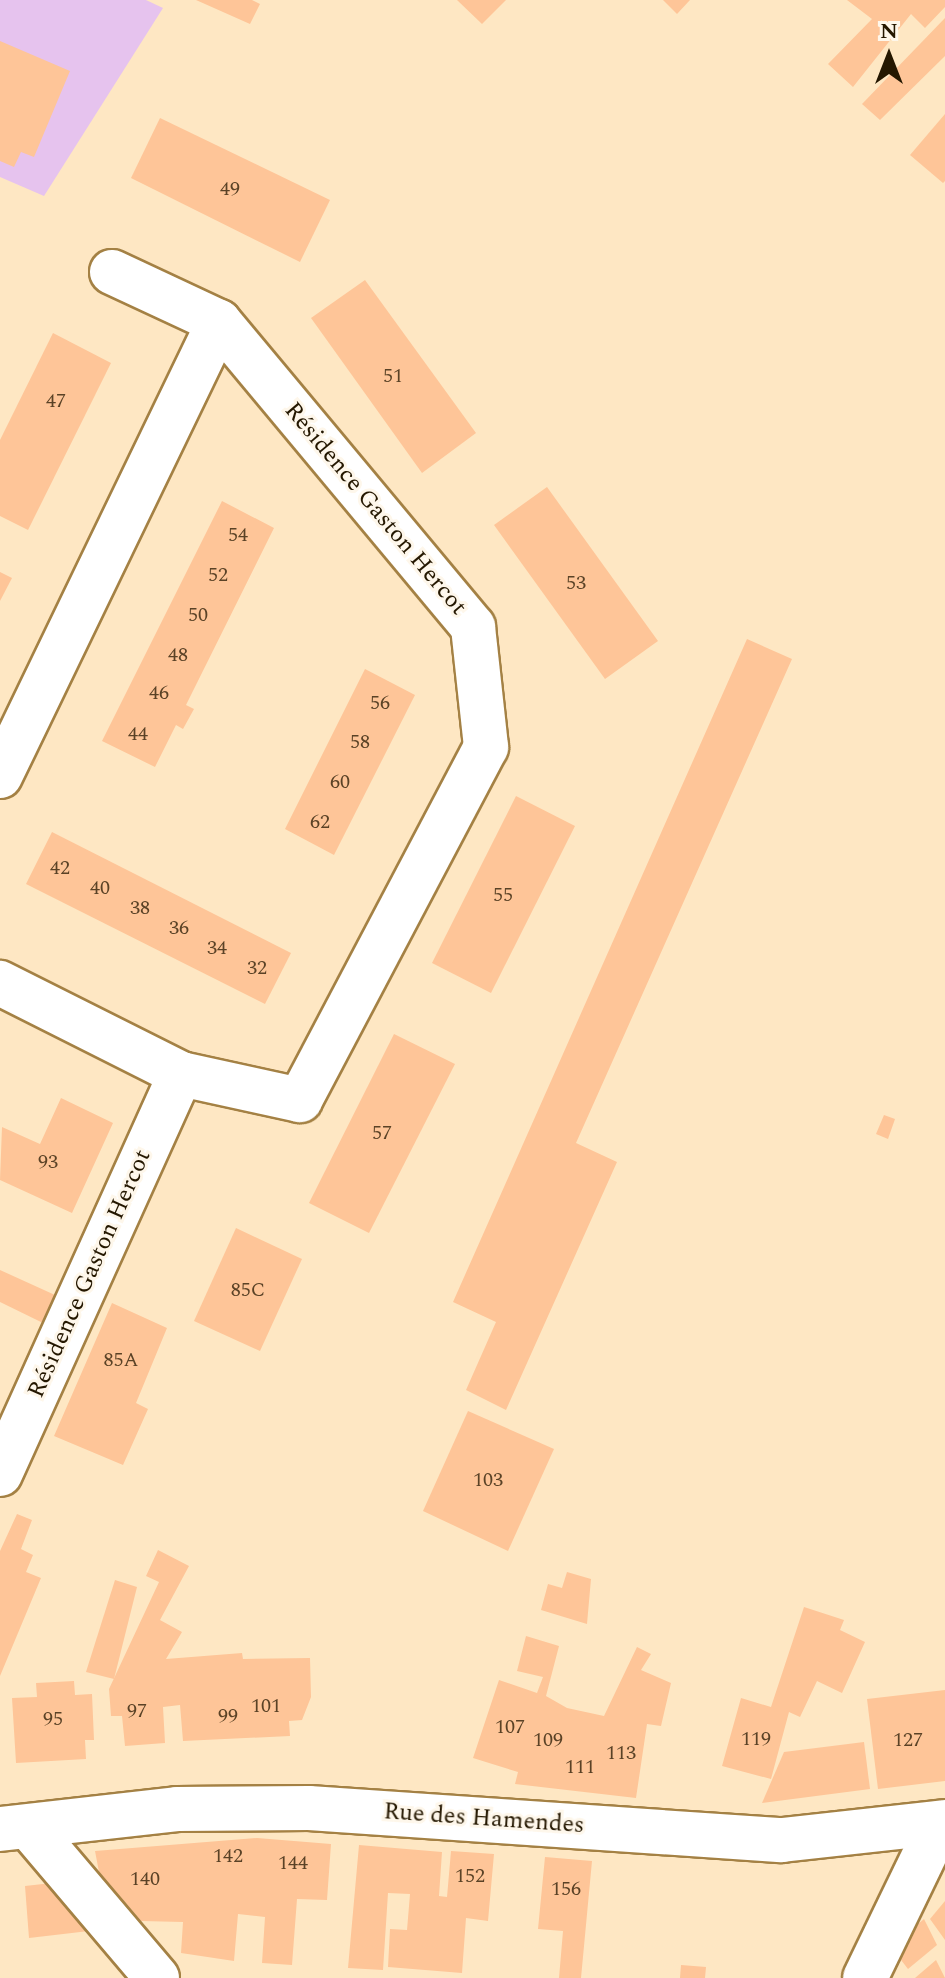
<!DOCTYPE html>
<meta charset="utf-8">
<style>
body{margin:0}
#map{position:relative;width:945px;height:1978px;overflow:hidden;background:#fee7c3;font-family:Spectral,serif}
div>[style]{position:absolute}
.green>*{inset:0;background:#e6c3ee}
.building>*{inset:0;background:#fec598}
.roads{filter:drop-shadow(2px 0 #a48144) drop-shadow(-2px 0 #a48144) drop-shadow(0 2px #a48144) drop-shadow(0 -2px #a48144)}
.minor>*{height:44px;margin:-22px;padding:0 22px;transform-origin:22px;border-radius:22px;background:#fff}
span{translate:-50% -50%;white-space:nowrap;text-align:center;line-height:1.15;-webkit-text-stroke:6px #fef7eb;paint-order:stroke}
.number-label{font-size:20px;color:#5a4226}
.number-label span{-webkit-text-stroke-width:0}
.street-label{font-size:24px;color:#241700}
.north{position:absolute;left:849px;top:16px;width:80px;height:80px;-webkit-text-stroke:6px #fef7eb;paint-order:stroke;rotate:0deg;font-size:22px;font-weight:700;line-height:32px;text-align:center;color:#241700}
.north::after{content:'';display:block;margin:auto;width:28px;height:36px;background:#241700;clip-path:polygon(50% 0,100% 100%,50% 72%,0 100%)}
</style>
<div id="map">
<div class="green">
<div style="clip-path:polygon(0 0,146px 0,163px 8px,44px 196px,0 177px)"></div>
</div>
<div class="building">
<div style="clip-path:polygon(196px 0,252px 0,260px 4px,250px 24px)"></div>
<div style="clip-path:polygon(457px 0,506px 0,482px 24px)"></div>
<div style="clip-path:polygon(663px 0,690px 0,677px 14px)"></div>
<div style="clip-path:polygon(847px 0,945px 0,945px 7px,925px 28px,911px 14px,853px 87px,828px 64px,872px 19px)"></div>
<div style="clip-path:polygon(945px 18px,945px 56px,880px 120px,862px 104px)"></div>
<div style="clip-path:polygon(0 41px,70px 71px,34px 157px,21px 152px,14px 167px,0 161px)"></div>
<div style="clip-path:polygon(945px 114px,945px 181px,943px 183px,910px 155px)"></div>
<div style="clip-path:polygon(160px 118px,330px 200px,300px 262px,131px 178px)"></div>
<div style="clip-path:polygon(365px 280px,476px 433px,422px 473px,311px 318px)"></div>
<div style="clip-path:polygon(53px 333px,111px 363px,28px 530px,0 516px,0 440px)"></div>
<div style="clip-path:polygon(547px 487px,658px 641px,605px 679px,494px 525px)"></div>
<div style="clip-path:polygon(222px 501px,274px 528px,186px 705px,194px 709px,183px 729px,176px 725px,155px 767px,102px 741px)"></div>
<div style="clip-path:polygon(0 572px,12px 578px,0 601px)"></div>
<div style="clip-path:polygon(747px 639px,792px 659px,576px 1143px,617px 1162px,506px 1410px,466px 1390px,496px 1322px,453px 1302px)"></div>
<div style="clip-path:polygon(365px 669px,415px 695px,334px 855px,285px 829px)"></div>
<div style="clip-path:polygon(516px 796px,575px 826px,491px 993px,432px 963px)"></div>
<div style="clip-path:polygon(52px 832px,291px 953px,265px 1004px,26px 884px)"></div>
<div style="clip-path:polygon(394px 1034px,455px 1064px,369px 1233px,309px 1203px)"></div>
<div style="clip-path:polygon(61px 1098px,113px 1123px,72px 1213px,0 1180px,2px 1127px,40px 1144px)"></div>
<div style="clip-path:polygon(884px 1115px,895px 1119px,888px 1139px,876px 1134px)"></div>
<div style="clip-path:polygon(236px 1228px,302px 1259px,260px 1351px,194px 1321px)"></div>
<div style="clip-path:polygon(0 1270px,55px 1295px,43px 1323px,0 1302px)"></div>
<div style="clip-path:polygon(112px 1303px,167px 1328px,136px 1403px,148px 1409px,123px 1465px,54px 1436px)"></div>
<div style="clip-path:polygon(468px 1411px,554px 1449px,508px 1551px,423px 1511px)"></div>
<div style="clip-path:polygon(17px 1514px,32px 1520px,21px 1549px,33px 1555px,26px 1572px,41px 1578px,0 1676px,0 1551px)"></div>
<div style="clip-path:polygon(158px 1550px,189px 1566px,160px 1620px,182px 1632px,166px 1659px,242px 1653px,243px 1659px,310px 1658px,311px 1697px,302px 1720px,289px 1721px,290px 1736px,183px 1741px,180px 1705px,163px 1707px,165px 1743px,125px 1746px,122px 1716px,111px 1716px,109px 1689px,159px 1582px,146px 1576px)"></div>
<div style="clip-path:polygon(567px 1572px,591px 1579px,587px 1624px,541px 1610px,548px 1584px,562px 1588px)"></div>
<div style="clip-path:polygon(115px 1580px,137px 1587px,114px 1679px,86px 1672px)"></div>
<div style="clip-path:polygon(804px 1607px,844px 1620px,840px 1630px,865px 1642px,842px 1693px,817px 1681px,800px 1717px,789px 1712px,771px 1779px,722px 1766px,741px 1698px,771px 1707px)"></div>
<div style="clip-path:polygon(526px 1636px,559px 1646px,546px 1696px,567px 1708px,604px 1716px,637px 1647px,651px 1654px,641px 1670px,671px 1683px,661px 1726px,647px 1724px,636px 1798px,515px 1784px,518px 1772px,473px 1758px,499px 1680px,537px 1693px,543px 1677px,517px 1671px)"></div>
<div style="clip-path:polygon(74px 1681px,75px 1695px,92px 1694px,94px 1740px,85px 1740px,86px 1759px,16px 1763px,12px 1698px,37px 1697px,36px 1683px)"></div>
<div style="clip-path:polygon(945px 1690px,945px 1781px,878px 1789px,867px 1699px)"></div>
<div style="clip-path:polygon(864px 1742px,870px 1789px,762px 1803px,784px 1752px)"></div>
<div style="clip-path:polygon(257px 1838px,331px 1844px,327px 1900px,297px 1899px,292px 1965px,262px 1963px,265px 1917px,238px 1914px,234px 1961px,181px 1953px,183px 1922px,141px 1921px,99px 1872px,95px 1851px)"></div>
<div style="clip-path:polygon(359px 1845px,442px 1852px,439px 1896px,447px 1897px,451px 1851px,494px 1854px,488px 1921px,466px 1918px,462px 1973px,388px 1967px,390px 1929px,407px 1930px,410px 1894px,388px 1893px,383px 1970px,348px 1968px)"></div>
<div style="clip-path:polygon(545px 1857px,592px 1861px,581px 1978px,559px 1978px,563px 1931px,538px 1929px)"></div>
<div style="clip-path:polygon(70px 1881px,106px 1929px,29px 1938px,25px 1886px)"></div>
<div style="clip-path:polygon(945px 1901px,945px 1940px,930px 1919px)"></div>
<div style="clip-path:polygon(924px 1919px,937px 1945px,908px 1969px,891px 1947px)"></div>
<div style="clip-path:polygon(936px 1960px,945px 1978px,915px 1978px)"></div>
<div style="clip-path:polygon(681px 1965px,706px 1967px,705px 1978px,680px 1978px)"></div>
</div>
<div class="roads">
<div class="minor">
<div style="left:112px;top:272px;width:118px;rotate:25deg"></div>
<div style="left:0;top:776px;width:504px;rotate:-64.25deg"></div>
<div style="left:219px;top:322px;width:397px;rotate:50.2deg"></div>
<div style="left:473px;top:627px;width:121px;rotate:83.8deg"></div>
<div style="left:486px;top:747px;width:399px;rotate:117.8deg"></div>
<div style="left:300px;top:1100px;width:122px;rotate:-167.7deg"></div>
<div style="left:181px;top:1074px;width:203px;rotate:-153.3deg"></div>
<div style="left:0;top:1474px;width:439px;rotate:-65.7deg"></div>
<div style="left:29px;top:1827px;width:198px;rotate:49.7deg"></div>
<div style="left:0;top:1829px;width:178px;rotate:-6.4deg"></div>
<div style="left:177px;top:1809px;width:132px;rotate:-0.4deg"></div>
<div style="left:309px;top:1808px;width:474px;rotate:3.9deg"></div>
<div style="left:782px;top:1840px;width:164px;rotate:-6.3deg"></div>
<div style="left:865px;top:1978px;width:172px;rotate:-64.2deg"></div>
</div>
</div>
<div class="number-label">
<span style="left:230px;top:189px">49</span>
<span style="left:393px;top:376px">51</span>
<span style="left:56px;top:401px">47</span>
<span style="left:238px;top:535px">54</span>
<span style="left:218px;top:575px">52</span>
<span style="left:576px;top:583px">53</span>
<span style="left:198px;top:615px">50</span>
<span style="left:178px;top:655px">48</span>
<span style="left:159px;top:693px">46</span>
<span style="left:380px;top:703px">56</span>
<span style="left:138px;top:734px">44</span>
<span style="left:360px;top:742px">58</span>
<span style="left:340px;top:782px">60</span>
<span style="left:320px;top:822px">62</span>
<span style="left:60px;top:868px">42</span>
<span style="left:100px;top:888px">40</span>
<span style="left:503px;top:895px">55</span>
<span style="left:140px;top:908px">38</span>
<span style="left:179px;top:928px">36</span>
<span style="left:217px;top:948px">34</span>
<span style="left:257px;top:968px">32</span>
<span style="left:382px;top:1133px">57</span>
<span style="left:48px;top:1162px">93</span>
<span style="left:248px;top:1290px">85C</span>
<span style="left:121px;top:1360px">85A</span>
<span style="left:488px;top:1480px">103</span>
<span style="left:266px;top:1706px">101</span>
<span style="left:137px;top:1711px">97</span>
<span style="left:228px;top:1716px">99</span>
<span style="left:53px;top:1719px">95</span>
<span style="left:510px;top:1727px">107</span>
<span style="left:756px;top:1739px">119</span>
<span style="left:548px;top:1740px">109</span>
<span style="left:908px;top:1740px">127</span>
<span style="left:621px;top:1753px">113</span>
<span style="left:580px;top:1767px">111</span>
<span style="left:228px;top:1856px">142</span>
<span style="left:293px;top:1863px">144</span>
<span style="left:470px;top:1876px">152</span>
<span style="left:145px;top:1879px">140</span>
<span style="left:566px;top:1889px">156</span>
</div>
<div class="street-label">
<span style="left:375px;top:509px;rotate:50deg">Résidence Gaston Hercot</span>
<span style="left:90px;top:1274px;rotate:-66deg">Résidence Gaston Hercot</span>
<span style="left:484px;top:1819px;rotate:4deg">Rue des Hamendes</span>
</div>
<div class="north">N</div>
</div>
